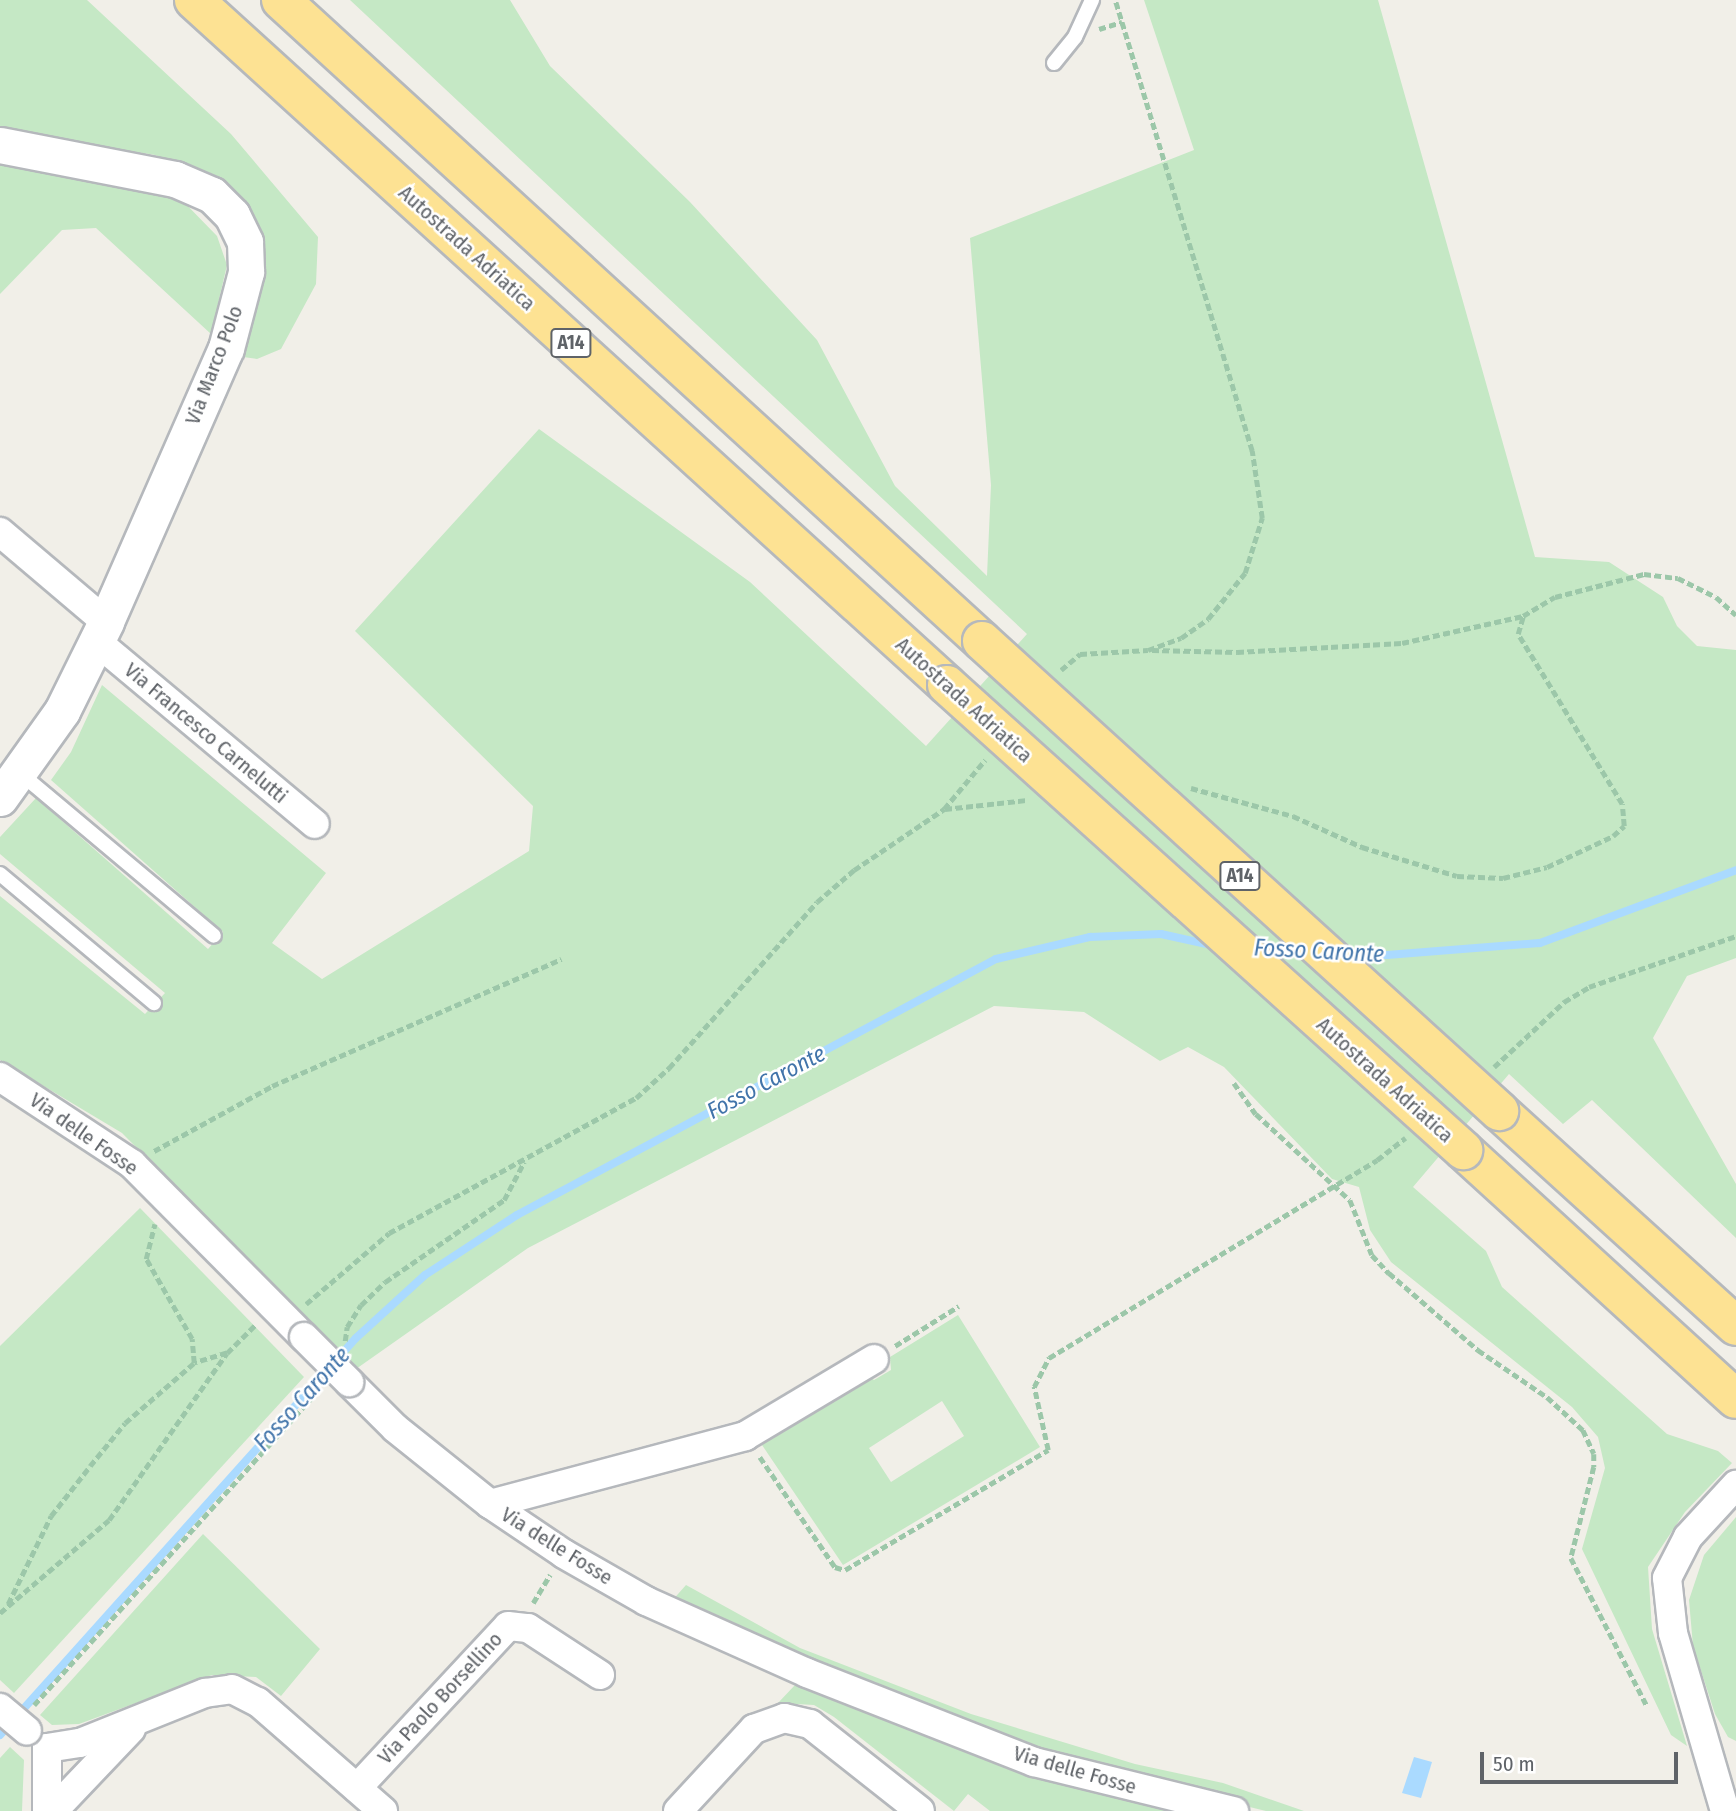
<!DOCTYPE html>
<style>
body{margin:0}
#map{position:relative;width:1736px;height:1811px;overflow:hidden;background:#f1efe8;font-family:"Fira Sans Condensed",sans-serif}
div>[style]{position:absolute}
.green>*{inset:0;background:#c5e8c5}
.water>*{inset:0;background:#aadaff}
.stream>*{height:8px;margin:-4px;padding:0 4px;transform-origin:4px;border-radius:4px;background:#aadaff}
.path>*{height:4.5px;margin-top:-2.25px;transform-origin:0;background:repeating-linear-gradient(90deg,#9cc7a9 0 7px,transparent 0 10.5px)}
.roads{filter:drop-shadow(2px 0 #b5b8bc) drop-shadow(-2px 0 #b5b8bc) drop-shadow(0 2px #b5b8bc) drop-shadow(0 -2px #b5b8bc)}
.service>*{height:14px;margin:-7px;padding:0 7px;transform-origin:7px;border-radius:7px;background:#fff}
.minor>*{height:28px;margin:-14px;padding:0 14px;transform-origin:14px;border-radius:14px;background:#fff}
.tertiary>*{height:35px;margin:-17.5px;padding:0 17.5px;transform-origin:17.5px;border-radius:17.5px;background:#fff}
.motorway>*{height:38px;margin:-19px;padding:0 19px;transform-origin:19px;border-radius:19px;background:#fde293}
.bridges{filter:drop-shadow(2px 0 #b5b8bc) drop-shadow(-2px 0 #b5b8bc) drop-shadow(0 2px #b5b8bc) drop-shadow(0 -2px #b5b8bc)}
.minor-bridge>*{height:28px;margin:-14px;padding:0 14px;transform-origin:14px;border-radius:14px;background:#fff}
.motorway-bridge>*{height:38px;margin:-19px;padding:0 19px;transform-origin:19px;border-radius:19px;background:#fde293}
span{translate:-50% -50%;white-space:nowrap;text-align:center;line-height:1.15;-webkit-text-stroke:5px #fff;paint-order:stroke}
.shield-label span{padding:2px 5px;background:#fff;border:2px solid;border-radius:5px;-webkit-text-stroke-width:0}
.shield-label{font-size:19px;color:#5f6368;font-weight:700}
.street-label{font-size:21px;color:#5f6368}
.water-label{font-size:23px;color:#4174aa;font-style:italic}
.scale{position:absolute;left:1480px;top:1752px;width:198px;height:32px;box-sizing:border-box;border:4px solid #5f6368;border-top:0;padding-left:9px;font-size:21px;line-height:24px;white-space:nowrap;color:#5f6368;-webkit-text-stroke:5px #fff;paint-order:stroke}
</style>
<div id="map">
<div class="green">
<div style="clip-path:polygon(0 0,87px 0,231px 134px,318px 237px,316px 284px,281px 349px,257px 359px,236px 356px,245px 207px,214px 177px,155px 155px,0 130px)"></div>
<div style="clip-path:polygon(350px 0,510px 0,550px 66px,690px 202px,817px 340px,895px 486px,987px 576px,991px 485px,970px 238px,1194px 150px,1144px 0,1378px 0,1535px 557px,1609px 562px,1663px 597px,1677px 626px,1697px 646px,1736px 650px,1736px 958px,1687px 976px,1653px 1038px,1736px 1184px,1736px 1238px,1592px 1100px,1563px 1124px,1509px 1074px,1413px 1187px,1486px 1251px,1502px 1287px,1667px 1434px,1718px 1451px,1732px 1463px,1685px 1512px,1648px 1567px,1652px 1629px,1687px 1746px,1671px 1735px,1582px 1549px,1605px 1468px,1598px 1437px,1572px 1407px,1391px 1262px,1370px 1230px,1359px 1187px,1332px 1179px,1224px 1067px,1188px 1047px,1160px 1061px,1084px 1012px,994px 1006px,528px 1248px,356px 1369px,122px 1133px,0 1060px,0 896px,145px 1014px,165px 993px,0 854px,0 837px,36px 798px,208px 949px,223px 932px,51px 780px,71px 752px,102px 685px,326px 873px,272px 943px,322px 979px,529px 851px,533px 806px,355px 631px,539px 429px,750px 582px,926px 746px,1027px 634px)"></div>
<div style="clip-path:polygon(0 155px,180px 198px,217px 236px,227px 265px,211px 334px,96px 228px,62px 230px,0 294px)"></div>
<div style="clip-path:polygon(140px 1208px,304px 1377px,14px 1693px,0 1680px,0 1346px)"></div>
<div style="clip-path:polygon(evenodd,958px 1315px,1040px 1447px,843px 1565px,758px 1439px,864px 1373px,874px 1380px,891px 1370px,890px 1357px,958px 1315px,942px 1401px,964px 1436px,891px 1482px,869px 1448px,942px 1401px)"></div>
<div style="clip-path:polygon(1736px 1517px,1736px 1741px,1728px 1737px,1715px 1714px,1693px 1646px,1689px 1600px,1704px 1555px)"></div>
<div style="clip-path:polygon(203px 1534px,320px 1649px,281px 1696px,256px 1677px,212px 1675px,79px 1724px,52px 1725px,40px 1715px)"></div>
<div style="clip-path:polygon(686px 1585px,800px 1648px,971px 1714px,1135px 1764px,1223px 1783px,1304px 1811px,1266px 1811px,1036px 1755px,670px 1603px)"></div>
<div style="clip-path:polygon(795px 1685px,884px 1716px,1175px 1811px,990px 1811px,968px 1794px,954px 1811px,834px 1717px,814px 1705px,778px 1703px)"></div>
<div style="clip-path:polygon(10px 1747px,24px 1760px,22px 1811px,0 1811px,0 1758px)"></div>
</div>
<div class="water">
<div style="clip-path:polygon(1414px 1757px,1432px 1762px,1421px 1798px,1402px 1793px)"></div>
</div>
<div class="stream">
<div style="left:1259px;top:949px;width:43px;rotate:2.7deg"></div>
<div style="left:1347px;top:953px;width:40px;rotate:2.9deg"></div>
<div style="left:1387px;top:955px;width:153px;rotate:-4.5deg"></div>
<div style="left:1540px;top:943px;width:209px;rotate:-20.4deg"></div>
<div style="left:0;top:1735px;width:533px;rotate:-48.12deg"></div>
<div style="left:356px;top:1338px;width:93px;rotate:-42.4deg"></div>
<div style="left:425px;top:1275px;width:110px;rotate:-33.1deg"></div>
<div style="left:517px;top:1215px;width:543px;rotate:-28.12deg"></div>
<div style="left:996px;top:959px;width:97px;rotate:-13.2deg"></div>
<div style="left:1090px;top:937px;width:71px;rotate:-2.4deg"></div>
<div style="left:1161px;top:934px;width:55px;rotate:12.5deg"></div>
</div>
<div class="path">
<div style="left:1099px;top:29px;width:24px;rotate:-17deg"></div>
<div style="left:1152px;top:650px;width:85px;rotate:1.3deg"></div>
<div style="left:1237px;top:652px;width:165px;rotate:-3.1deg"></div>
<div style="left:1402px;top:643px;width:124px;rotate:-12.6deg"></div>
<div style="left:1523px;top:616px;width:37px;rotate:-31deg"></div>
<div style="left:1555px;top:597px;width:92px;rotate:-14.5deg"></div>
<div style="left:1644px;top:574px;width:34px;rotate:7deg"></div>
<div style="left:1678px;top:578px;width:42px;rotate:26.6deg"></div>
<div style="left:1716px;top:597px;width:27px;rotate:42deg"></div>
<div style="left:1061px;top:670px;width:25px;rotate:-40deg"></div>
<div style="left:1080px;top:654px;width:68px;rotate:-3.4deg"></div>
<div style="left:1148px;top:650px;width:35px;rotate:-20deg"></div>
<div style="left:1181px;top:638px;width:33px;rotate:-35deg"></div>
<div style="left:1208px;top:619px;width:59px;rotate:-51.2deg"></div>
<div style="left:1245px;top:573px;width:58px;rotate:-72.8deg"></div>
<div style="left:1262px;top:518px;width:68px;rotate:-98.5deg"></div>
<div style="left:1252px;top:451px;width:471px;rotate:-106.9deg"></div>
<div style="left:1191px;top:788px;width:106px;rotate:15.4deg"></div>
<div style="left:1293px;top:816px;width:76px;rotate:24.2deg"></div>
<div style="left:1362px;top:847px;width:99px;rotate:17deg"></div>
<div style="left:1457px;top:876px;width:46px;rotate:2.5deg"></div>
<div style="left:1503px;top:878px;width:45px;rotate:-14deg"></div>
<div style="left:1547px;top:867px;width:73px;rotate:-25.2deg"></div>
<div style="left:1613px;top:836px;width:15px;rotate:-42deg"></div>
<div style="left:1624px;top:826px;width:22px;rotate:-95deg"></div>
<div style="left:1622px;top:804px;width:199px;rotate:-121.5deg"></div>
<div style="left:1518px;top:634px;width:19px;rotate:-74deg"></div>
<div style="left:945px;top:809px;width:81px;rotate:-6.3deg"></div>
<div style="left:1494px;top:1067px;width:96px;rotate:-42.9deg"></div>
<div style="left:1564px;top:1002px;width:29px;rotate:-31deg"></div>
<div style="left:1589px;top:987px;width:156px;rotate:-19.1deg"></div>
<div style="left:1234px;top:1083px;width:38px;rotate:55deg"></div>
<div style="left:1256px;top:1114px;width:127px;rotate:42.5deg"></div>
<div style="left:1350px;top:1200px;width:59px;rotate:68.2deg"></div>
<div style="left:1372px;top:1255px;width:25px;rotate:47deg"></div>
<div style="left:1389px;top:1273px;width:118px;rotate:40.9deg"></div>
<div style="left:1478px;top:1350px;width:83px;rotate:34.3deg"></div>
<div style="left:1547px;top:1397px;width:49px;rotate:42.5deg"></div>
<div style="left:1583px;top:1430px;width:26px;rotate:65deg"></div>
<div style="left:1594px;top:1454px;width:13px;rotate:90deg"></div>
<div style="left:1594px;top:1467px;width:94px;rotate:104.2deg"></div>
<div style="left:1571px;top:1558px;width:166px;rotate:62.8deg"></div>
<div style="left:154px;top:1151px;width:135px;rotate:-28.8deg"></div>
<div style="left:272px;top:1086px;width:316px;rotate:-23.7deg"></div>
<div style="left:306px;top:1304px;width:109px;rotate:-40.5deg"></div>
<div style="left:389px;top:1233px;width:281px;rotate:-28.7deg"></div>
<div style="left:636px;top:1098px;width:45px;rotate:-42.3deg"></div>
<div style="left:669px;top:1068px;width:222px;rotate:-48.3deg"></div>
<div style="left:817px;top:902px;width:49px;rotate:-40.9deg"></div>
<div style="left:854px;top:870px;width:109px;rotate:-34.1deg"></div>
<div style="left:944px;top:809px;width:64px;rotate:-50.1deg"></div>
<div style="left:345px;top:1341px;width:14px;rotate:-82deg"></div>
<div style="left:347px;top:1327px;width:26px;rotate:-58deg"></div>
<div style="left:361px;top:1305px;width:33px;rotate:-44deg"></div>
<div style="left:385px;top:1282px;width:145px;rotate:-34.6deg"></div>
<div style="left:504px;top:1200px;width:43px;rotate:-62.2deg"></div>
<div style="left:895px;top:1346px;width:75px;rotate:-32deg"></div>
<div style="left:227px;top:1353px;width:41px;rotate:-45deg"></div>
<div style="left:760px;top:1457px;width:133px;rotate:55.7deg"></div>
<div style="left:835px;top:1567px;width:10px;rotate:17deg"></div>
<div style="left:845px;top:1570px;width:236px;rotate:-30.6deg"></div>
<div style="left:1048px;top:1450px;width:65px;rotate:-102.5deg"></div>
<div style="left:1034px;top:1387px;width:33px;rotate:-63deg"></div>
<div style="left:1049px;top:1358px;width:383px;rotate:-31.1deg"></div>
<div style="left:1377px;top:1160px;width:36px;rotate:-38deg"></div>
<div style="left:533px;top:1603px;width:33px;rotate:-59deg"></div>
<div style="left:8px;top:1604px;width:98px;rotate:-64deg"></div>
<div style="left:51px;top:1516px;width:63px;rotate:-52deg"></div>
<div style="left:90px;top:1466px;width:55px;rotate:-50.9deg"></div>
<div style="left:125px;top:1423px;width:91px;rotate:-41deg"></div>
<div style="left:194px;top:1363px;width:24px;rotate:-95deg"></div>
<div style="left:192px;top:1339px;width:92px;rotate:-119.9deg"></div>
<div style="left:146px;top:1259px;width:36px;rotate:-76deg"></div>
<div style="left:0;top:1613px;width:143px;rotate:-40.5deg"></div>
<div style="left:109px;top:1520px;width:204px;rotate:-54.8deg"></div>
<div style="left:227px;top:1353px;width:34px;rotate:163deg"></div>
<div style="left:34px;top:1705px;width:425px;rotate:-47.9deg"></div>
</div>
<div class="roads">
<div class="service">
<div style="left:1054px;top:63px;width:33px;rotate:-51deg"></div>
<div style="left:1075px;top:37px;width:41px;rotate:-65.3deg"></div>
<div style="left:20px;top:773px;width:253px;rotate:40deg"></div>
<div style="left:0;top:874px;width:201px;rotate:40deg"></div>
</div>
<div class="minor">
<div style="left:0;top:532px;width:139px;rotate:40.3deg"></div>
<div style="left:96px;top:641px;width:285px;rotate:39.9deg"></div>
<div style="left:0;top:1077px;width:158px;rotate:33.4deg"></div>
<div style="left:132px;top:1164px;width:244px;rotate:45.2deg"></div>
<div style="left:349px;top:1382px;width:65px;rotate:45deg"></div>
<div style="left:395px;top:1428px;width:122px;rotate:38.7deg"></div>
<div style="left:490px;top:1504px;width:89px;rotate:34deg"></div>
<div style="left:564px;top:1554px;width:95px;rotate:29.8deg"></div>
<div style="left:646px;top:1601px;width:176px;rotate:24.1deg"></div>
<div style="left:807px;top:1673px;width:244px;rotate:21.4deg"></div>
<div style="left:1034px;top:1762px;width:206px;rotate:13.8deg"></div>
<div style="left:490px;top:1504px;width:264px;rotate:-14.9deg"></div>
<div style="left:745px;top:1436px;width:150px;rotate:-30.8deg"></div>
<div style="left:47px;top:1748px;width:33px;rotate:-9deg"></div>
<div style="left:80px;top:1743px;width:135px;rotate:-21.8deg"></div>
<div style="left:205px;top:1693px;width:27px;rotate:-8deg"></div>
<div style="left:232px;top:1689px;width:29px;rotate:27deg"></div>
<div style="left:258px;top:1702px;width:166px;rotate:41.1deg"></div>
<div style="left:47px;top:1748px;width:63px;rotate:90deg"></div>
<div style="left:357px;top:1788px;width:221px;rotate:-47deg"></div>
<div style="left:508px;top:1626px;width:20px;rotate:6deg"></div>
<div style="left:528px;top:1628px;width:86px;rotate:33.1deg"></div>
<div style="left:53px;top:1811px;width:113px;rotate:-46.4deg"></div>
<div style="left:678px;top:1811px;width:112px;rotate:-47.2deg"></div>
<div style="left:754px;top:1729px;width:32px;rotate:-20deg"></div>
<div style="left:784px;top:1718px;width:27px;rotate:13deg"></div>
<div style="left:810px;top:1724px;width:140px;rotate:38.3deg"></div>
<div style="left:1725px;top:1811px;width:185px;rotate:-106.3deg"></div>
<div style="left:1673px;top:1633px;width:55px;rotate:-96.2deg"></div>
<div style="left:1667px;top:1578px;width:46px;rotate:-62.9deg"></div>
<div style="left:1688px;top:1537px;width:71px;rotate:-47.3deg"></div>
</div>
<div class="tertiary">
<div style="left:0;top:145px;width:178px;rotate:11deg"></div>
<div style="left:175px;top:179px;width:40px;rotate:23.4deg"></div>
<div style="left:212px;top:195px;width:28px;rotate:45deg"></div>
<div style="left:232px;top:215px;width:30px;rotate:64deg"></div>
<div style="left:245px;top:242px;width:30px;rotate:88deg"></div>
<div style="left:246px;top:272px;width:79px;rotate:104.7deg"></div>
<div style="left:226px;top:348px;width:299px;rotate:113.7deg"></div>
<div style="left:106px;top:622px;width:99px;rotate:116.3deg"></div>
<div style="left:62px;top:711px;width:107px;rotate:125.5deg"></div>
</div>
<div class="motorway">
<div style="left:194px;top:0;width:1018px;rotate:42.29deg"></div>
<div style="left:281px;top:0;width:950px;rotate:42.44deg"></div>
<div style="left:1499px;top:1111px;width:320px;rotate:42.2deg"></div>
<div style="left:1463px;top:1150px;width:369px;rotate:42.4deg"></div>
</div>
</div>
<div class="bridges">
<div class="minor-bridge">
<div style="left:304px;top:1337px;width:64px;rotate:45deg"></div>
<div style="left:0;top:1708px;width:35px;rotate:40deg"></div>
</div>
<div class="motorway-bridge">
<div style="left:982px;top:641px;width:699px;rotate:42.27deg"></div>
<div style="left:947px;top:685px;width:695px;rotate:42.02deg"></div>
</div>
</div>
<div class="shield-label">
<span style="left:571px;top:343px">A14</span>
<span style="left:1240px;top:876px">A14</span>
</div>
<div class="street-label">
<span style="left:467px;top:248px;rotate:42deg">Autostrada Adriatica</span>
<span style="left:214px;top:365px;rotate:-69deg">Via Marco Polo</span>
<span style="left:964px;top:700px;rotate:42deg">Autostrada Adriatica</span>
<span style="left:206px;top:733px;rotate:40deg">Via Francesco Carnelutti</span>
<span style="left:1385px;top:1080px;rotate:42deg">Autostrada Adriatica</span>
<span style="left:84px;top:1134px;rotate:35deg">Via delle Fosse</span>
<span style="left:557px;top:1546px;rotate:32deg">Via delle Fosse</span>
<span style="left:440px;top:1698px;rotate:-47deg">Via Paolo Borsellino</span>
<span style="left:1075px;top:1770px;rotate:16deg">Via delle Fosse</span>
</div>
<div class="water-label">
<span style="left:1319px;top:951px;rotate:3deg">Fosso Caronte</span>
<span style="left:766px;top:1082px;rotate:-28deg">Fosso Caronte</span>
<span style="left:302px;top:1399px;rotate:-48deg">Fosso Caronte</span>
</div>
<div class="scale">50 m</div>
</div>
